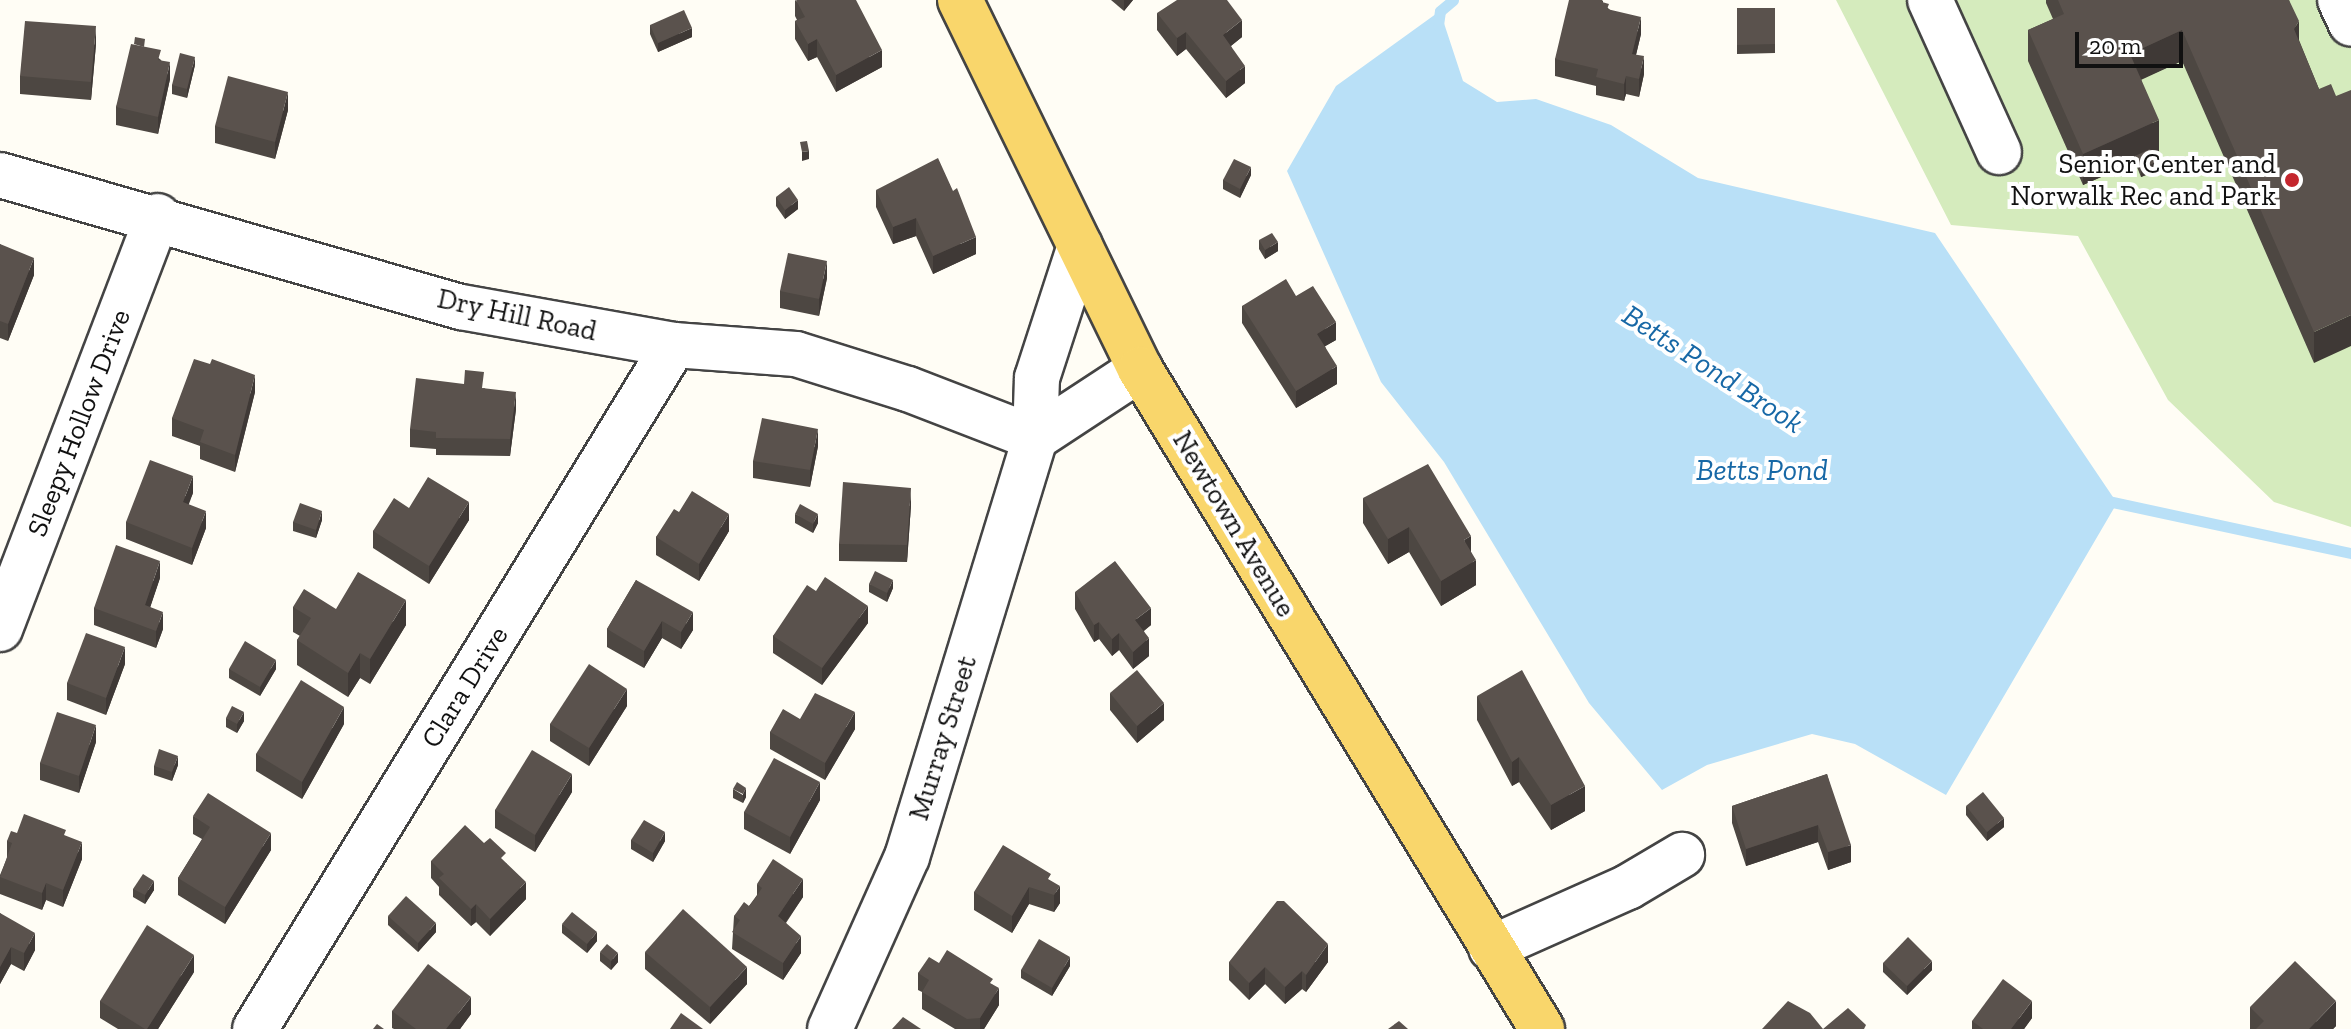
<!DOCTYPE html>
<style>
body{margin:0}
#map{position:relative;width:2351px;height:1029px;overflow:hidden;background:#fffdf5;font-family:"Zilla Slab",serif}
div>[style]{position:absolute}
.green>*{inset:0;background:#d5ebbd}
.water>*{inset:0;background:#b9e0f7}
.stream>*{height:11px;margin:-5.5px;padding:0 5.5px;transform-origin:5.5px;border-radius:5.5px;background:#b9e0f7}
.roads{filter:drop-shadow(2px 0 #444) drop-shadow(-2px 0 #444) drop-shadow(0 2px #444) drop-shadow(0 -2px #444)}
.minor>*{height:44px;margin:-22px;padding:0 22px;transform-origin:22px;border-radius:22px;background:#fff}
.major>*{height:44px;margin:-22px;padding:0 22px;transform-origin:22px;border-radius:22px;background:#f9d66b}
.wall>*{inset:0;background:#4d4742}
.shaded-wall>*{inset:0;background:#3f3936}
.building>*{inset:0;background:#5a524d}
.dots>*{width:22px;height:22px;translate:-50% -50%;box-sizing:border-box;border:4px solid #fff;border-radius:50%}
span{translate:-50% -50%;white-space:nowrap;text-align:center;line-height:1.15;-webkit-text-stroke:8px #fff;paint-order:stroke}
.poi-label{font-size:28px;color:#111}
.right{translate:-100% -50%;text-align:right}
.street-label{font-size:28px;color:#111}
.water-label{font-size:30px;color:#1768a6;font-style:italic}
.scale{position:absolute;left:2075px;top:32px;width:108px;height:36px;box-sizing:border-box;border:4px solid #111;border-top:0;padding-left:10px;font-size:24px;line-height:28px;white-space:nowrap;color:#111;-webkit-text-stroke:6px #fff;paint-order:stroke}
</style>
<div id="map">
<div class="green">
<div style="clip-path:polygon(1836px 0,2351px 0,2351px 527px,2274px 502px,2168px 400px,2078px 236px,1951px 225px)"></div>
</div>
<div class="water">
<div style="clip-path:polygon(1440px 11px,1463px 81px,1497px 102px,1536px 99px,1611px 125px,1698px 178px,1935px 233px,2117px 503px,1946px 795px,1855px 744px,1812px 734px,1707px 765px,1662px 790px,1589px 703px,1444px 462px,1381px 382px,1287px 171px,1336px 86px)"></div>
</div>
<div class="stream">
<div style="left:1438px;top:25px;width:14px;rotate:-82deg"></div>
<div style="left:1440px;top:11px;width:17px;rotate:-40deg"></div>
<div style="left:2103px;top:500px;width:254px;rotate:12.1deg"></div>
</div>
<div class="roads">
<div class="minor">
<div style="left:1930px;top:0;width:167px;rotate:65.6deg"></div>
<div style="left:2340px;top:0;width:26px;rotate:65deg"></div>
<div style="left:0;top:175px;width:480px;rotate:16deg"></div>
<div style="left:461px;top:307px;width:216px;rotate:10.1deg"></div>
<div style="left:674px;top:345px;width:122px;rotate:4.2deg"></div>
<div style="left:796px;top:354px;width:117px;rotate:17.4deg"></div>
<div style="left:908px;top:389px;width:136px;rotate:21.1deg"></div>
<div style="left:1035px;top:438px;width:60px;rotate:-88.1deg"></div>
<div style="left:1037px;top:378px;width:139px;rotate:-72deg"></div>
<div style="left:0;top:629px;width:442px;rotate:-69.1deg"></div>
<div style="left:1491px;top:948px;width:150px;rotate:-24deg"></div>
<div style="left:1628px;top:887px;width:63px;rotate:-30.7deg"></div>
<div style="left:255px;top:1029px;width:802px;rotate:-58.51deg"></div>
<div style="left:830px;top:1029px;width:188px;rotate:-65.9deg"></div>
<div style="left:907px;top:857px;width:438px;rotate:-73deg"></div>
<div style="left:1035px;top:438px;width:126px;rotate:-33.3deg"></div>
</div>
<div class="major">
<div style="left:960px;top:0;width:411px;rotate:64deg"></div>
<div style="left:1140px;top:369px;width:773px;rotate:58.65deg"></div>
</div>
</div>
<div class="wall">
<div style="clip-path:polygon(795px 0,882px 67px,836px 92px,817px 57px,808px 61px,795px 39px,795px 21px,797px 20px,795px 16px)"></div>
<div style="clip-path:polygon(1111px 0,1133px 0,1124px 11px)"></div>
<div style="clip-path:polygon(1603px 0,1603px 3px,1609px 9px,1641px 34px,1636px 55px,1644px 74px,1639px 97px,1626px 94px,1624px 101px,1596px 95px,1596px 86px,1555px 76px,1555px 59px)"></div>
<div style="clip-path:polygon(2046px 0,2289px 0,2299px 40px,2319px 89px,2314px 363px,2182px 61px,2141px 79px,2159px 151px,2153px 154px,2156px 171px,2141px 177px,2135px 162px,2083px 185px,2028px 61px,2028px 30px,2053px 19px,2046px 3px)"></div>
<div style="clip-path:polygon(1737px 8px,1775px 8px,1775px 53px,1737px 54px)"></div>
<div style="clip-path:polygon(1157px 13px,1242px 37px,1231px 46px,1245px 83px,1226px 98px,1186px 49px,1177px 56px,1157px 30px)"></div>
<div style="clip-path:polygon(650px 25px,692px 37px,658px 52px,650px 34px)"></div>
<div style="clip-path:polygon(96px 44px,91px 100px,20px 94px,20px 76px)"></div>
<div style="clip-path:polygon(145px 47px,161px 60px,170px 79px,158px 134px,116px 125px,116px 107px)"></div>
<div style="clip-path:polygon(195px 65px,187px 98px,172px 94px,172px 85px)"></div>
<div style="clip-path:polygon(288px 110px,275px 159px,215px 143px,215px 126px)"></div>
<div style="clip-path:polygon(1251px 175px,1240px 198px,1223px 189px,1223px 180px)"></div>
<div style="clip-path:polygon(876px 190px,976px 254px,933px 274px,916px 236px,893px 244px,876px 207px)"></div>
<div style="clip-path:polygon(776px 197px,798px 209px,785px 219px,776px 206px)"></div>
<div style="clip-path:polygon(1259px 240px,1278px 251px,1265px 259px,1259px 249px)"></div>
<div style="clip-path:polygon(0 244px,34px 275px,8px 341px,0 338px)"></div>
<div style="clip-path:polygon(827px 278px,819px 316px,780px 308px,780px 291px)"></div>
<div style="clip-path:polygon(1296px 296px,1336px 340px,1325px 346px,1337px 384px,1296px 408px,1242px 323px,1242px 306px)"></div>
<div style="clip-path:polygon(484px 388px,516px 409px,510px 456px,436px 455px,436px 449px,410px 447px,410px 429px)"></div>
<div style="clip-path:polygon(255px 392px,235px 472px,200px 459px,200px 446px,172px 436px,172px 418px)"></div>
<div style="clip-path:polygon(818px 446px,810px 487px,753px 478px,753px 461px)"></div>
<div style="clip-path:polygon(193px 493px,188px 504px,206px 528px,192px 565px,126px 539px,126px 522px)"></div>
<div style="clip-path:polygon(1363px 498px,1471px 552px,1476px 585px,1441px 606px,1409px 552px,1388px 564px,1363px 523px)"></div>
<div style="clip-path:polygon(911px 505px,907px 562px,839px 561px,839px 544px)"></div>
<div style="clip-path:polygon(409px 508px,469px 520px,429px 584px,373px 548px,373px 531px)"></div>
<div style="clip-path:polygon(679px 512px,729px 531px,699px 581px,656px 555px,656px 537px)"></div>
<div style="clip-path:polygon(795px 514px,818px 523px,813px 533px,795px 523px)"></div>
<div style="clip-path:polygon(322px 520px,316px 538px,293px 531px,293px 522px)"></div>
<div style="clip-path:polygon(160px 578px,150px 607px,163px 629px,156px 648px,94px 625px,94px 608px)"></div>
<div style="clip-path:polygon(636px 580px,693px 630px,681px 649px,662px 638px,644px 668px,607px 647px,607px 629px)"></div>
<div style="clip-path:polygon(869px 584px,893px 588px,887px 602px,869px 592px)"></div>
<div style="clip-path:polygon(816px 591px,868px 623px,822px 685px,773px 653px,773px 636px)"></div>
<div style="clip-path:polygon(1075px 592px,1151px 625px,1144px 631px,1149px 656px,1133px 669px,1119px 650px,1112px 656px,1099px 639px,1094px 642px,1075px 609px)"></div>
<div style="clip-path:polygon(293px 607px,336px 609px,406px 625px,370px 684px,360px 678px,348px 697px,297px 665px,297px 640px,300px 636px,293px 632px)"></div>
<div style="clip-path:polygon(125px 664px,106px 715px,67px 700px,67px 683px)"></div>
<div style="clip-path:polygon(229px 669px,276px 669px,260px 696px,229px 678px)"></div>
<div style="clip-path:polygon(1110px 693px,1164px 720px,1137px 743px,1110px 710px)"></div>
<div style="clip-path:polygon(1477px 696px,1585px 811px,1551px 830px,1519px 782px,1512px 786px,1477px 720px)"></div>
<div style="clip-path:polygon(627px 706px,589px 766px,550px 741px,550px 724px)"></div>
<div style="clip-path:polygon(226px 718px,244px 721px,237px 733px,226px 727px)"></div>
<div style="clip-path:polygon(800px 719px,855px 729px,825px 780px,770px 749px,770px 732px)"></div>
<div style="clip-path:polygon(344px 724px,302px 799px,256px 771px,256px 754px)"></div>
<div style="clip-path:polygon(96px 742px,79px 793px,40px 780px,40px 763px)"></div>
<div style="clip-path:polygon(178px 765px,172px 781px,154px 775px,154px 766px)"></div>
<div style="clip-path:polygon(1827px 774px,1851px 862px,1828px 870px,1818px 842px,1746px 866px,1732px 823px,1732px 806px)"></div>
<div style="clip-path:polygon(733px 789px,746px 797px,743px 803px,733px 798px)"></div>
<div style="clip-path:polygon(572px 792px,535px 852px,495px 828px,495px 810px)"></div>
<div style="clip-path:polygon(820px 800px,790px 854px,744px 829px,744px 812px)"></div>
<div style="clip-path:polygon(1966px 806px,2004px 827px,1987px 841px,1966px 815px)"></div>
<div style="clip-path:polygon(193px 816px,271px 850px,225px 924px,178px 895px,178px 878px,202px 839px,193px 834px)"></div>
<div style="clip-path:polygon(17px 833px,66px 836px,82px 859px,63px 907px,46px 900px,42px 910px,0 894px,0 875px,7px 858px,7px 841px)"></div>
<div style="clip-path:polygon(631px 840px,665px 841px,653px 862px,631px 849px)"></div>
<div style="clip-path:polygon(431px 861px,506px 863px,526px 899px,490px 936px,476px 922px,471px 926px,439px 895px,439px 887px,431px 878px)"></div>
<div style="clip-path:polygon(1051px 881px,1060px 903px,1054px 912px,1029px 904px,1012px 933px,974px 910px,974px 892px)"></div>
<div style="clip-path:polygon(757px 884px,803px 897px,786px 923px,801px 953px,783px 980px,732px 949px,734px 916px,749px 906px,757px 895px)"></div>
<div style="clip-path:polygon(133px 889px,154px 890px,145px 904px,133px 897px)"></div>
<div style="clip-path:polygon(0 913px,35px 950px,24px 971px,11px 964px,0 984px)"></div>
<div style="clip-path:polygon(388px 916px,436px 932px,418px 952px,388px 925px)"></div>
<div style="clip-path:polygon(562px 924px,597px 941px,587px 953px,562px 933px)"></div>
<div style="clip-path:polygon(600px 952px,618px 962px,611px 970px,600px 961px)"></div>
<div style="clip-path:polygon(645px 952px,747px 984px,710px 1024px,645px 969px)"></div>
<div style="clip-path:polygon(1229px 962px,1328px 962px,1306px 992px,1302px 989px,1285px 1004px,1265px 984px,1249px 1000px,1229px 980px)"></div>
<div style="clip-path:polygon(939px 963px,993px 985px,999px 1005px,984px 1029px,955px 1029px,922px 1009px,922px 992px,918px 990px,918px 973px)"></div>
<div style="clip-path:polygon(1883px 963px,1932px 970px,1907px 995px,1883px 972px)"></div>
<div style="clip-path:polygon(1070px 966px,1052px 996px,1021px 978px,1021px 970px)"></div>
<div style="clip-path:polygon(194px 972px,158px 1029px,118px 1029px,100px 1018px,100px 1001px)"></div>
<div style="clip-path:polygon(2250px 1007px,2336px 1026px,2333px 1029px,2250px 1029px)"></div>
<div style="clip-path:polygon(392px 1011px,471px 1014px,460px 1029px,394px 1029px,392px 1028px)"></div>
<div style="clip-path:polygon(2032px 1018px,2024px 1029px,1972px 1029px,1972px 1021px)"></div>
</div>
<div class="shaded-wall">
<div style="clip-path:polygon(1124px 0,1133px 0,1124px 11px)"></div>
<div style="clip-path:polygon(1641px 17px,1641px 34px,1632px 71px,1632px 54px)"></div>
<div style="clip-path:polygon(1242px 20px,1242px 37px,1223px 52px,1223px 35px)"></div>
<div style="clip-path:polygon(2299px 21px,2299px 52px,2294px 29px)"></div>
<div style="clip-path:polygon(96px 26px,96px 44px,91px 100px,91px 82px)"></div>
<div style="clip-path:polygon(692px 28px,692px 37px,658px 52px,658px 43px)"></div>
<div style="clip-path:polygon(2182px 30px,2182px 61px,2130px 85px,2130px 54px)"></div>
<div style="clip-path:polygon(1186px 32px,1186px 49px,1177px 56px,1177px 38px)"></div>
<div style="clip-path:polygon(817px 39px,817px 57px,808px 61px,808px 44px)"></div>
<div style="clip-path:polygon(882px 50px,882px 67px,836px 92px,836px 75px)"></div>
<div style="clip-path:polygon(1644px 56px,1644px 74px,1639px 97px,1639px 79px)"></div>
<div style="clip-path:polygon(195px 57px,195px 65px,187px 98px,187px 89px)"></div>
<div style="clip-path:polygon(170px 62px,170px 79px,158px 134px,158px 117px)"></div>
<div style="clip-path:polygon(1245px 66px,1245px 83px,1226px 98px,1226px 81px)"></div>
<div style="clip-path:polygon(1626px 76px,1626px 94px,1624px 101px,1624px 84px)"></div>
<div style="clip-path:polygon(288px 92px,288px 110px,275px 159px,275px 142px)"></div>
<div style="clip-path:polygon(2159px 120px,2159px 151px,2137px 161px,2135px 156px,2135px 162px,2083px 185px,2083px 154px)"></div>
<div style="clip-path:polygon(809px 151px,809px 159px,802px 161px,802px 152px)"></div>
<div style="clip-path:polygon(2156px 162px,2156px 171px,2141px 177px,2141px 169px)"></div>
<div style="clip-path:polygon(1251px 167px,1251px 175px,1240px 198px,1240px 189px)"></div>
<div style="clip-path:polygon(798px 200px,798px 209px,785px 219px,785px 210px)"></div>
<div style="clip-path:polygon(916px 218px,916px 236px,893px 244px,893px 227px)"></div>
<div style="clip-path:polygon(976px 237px,976px 254px,933px 274px,933px 256px)"></div>
<div style="clip-path:polygon(1278px 242px,1278px 251px,1265px 259px,1265px 250px)"></div>
<div style="clip-path:polygon(34px 258px,34px 275px,8px 341px,8px 324px)"></div>
<div style="clip-path:polygon(827px 261px,827px 278px,819px 316px,819px 299px)"></div>
<div style="clip-path:polygon(2351px 315px,2351px 346px,2314px 363px,2314px 332px)"></div>
<div style="clip-path:polygon(1336px 322px,1336px 340px,1317px 351px,1317px 334px)"></div>
<div style="clip-path:polygon(1337px 366px,1337px 384px,1296px 408px,1296px 391px)"></div>
<div style="clip-path:polygon(255px 375px,255px 392px,235px 472px,235px 455px)"></div>
<div style="clip-path:polygon(516px 392px,516px 409px,510px 456px,510px 439px)"></div>
<div style="clip-path:polygon(818px 429px,818px 446px,810px 487px,810px 470px)"></div>
<div style="clip-path:polygon(193px 476px,193px 493px,183px 520px,183px 502px)"></div>
<div style="clip-path:polygon(911px 488px,911px 505px,907px 562px,907px 545px)"></div>
<div style="clip-path:polygon(469px 502px,469px 520px,429px 584px,429px 566px)"></div>
<div style="clip-path:polygon(206px 511px,206px 528px,192px 565px,192px 548px)"></div>
<div style="clip-path:polygon(322px 511px,322px 520px,316px 538px,316px 530px)"></div>
<div style="clip-path:polygon(729px 514px,729px 531px,699px 581px,699px 564px)"></div>
<div style="clip-path:polygon(818px 514px,818px 523px,813px 533px,813px 524px)"></div>
<div style="clip-path:polygon(1409px 527px,1409px 552px,1388px 564px,1388px 539px)"></div>
<div style="clip-path:polygon(1471px 536px,1471px 560px,1464px 540px)"></div>
<div style="clip-path:polygon(1476px 560px,1476px 585px,1441px 606px,1441px 581px)"></div>
<div style="clip-path:polygon(160px 561px,160px 578px,145px 623px,145px 605px)"></div>
<div style="clip-path:polygon(893px 580px,893px 588px,887px 602px,887px 593px)"></div>
<div style="clip-path:polygon(406px 600px,406px 625px,370px 684px,370px 659px)"></div>
<div style="clip-path:polygon(868px 606px,868px 623px,822px 685px,822px 668px)"></div>
<div style="clip-path:polygon(1151px 608px,1151px 625px,1135px 637px,1135px 620px)"></div>
<div style="clip-path:polygon(163px 612px,163px 629px,156px 648px,156px 631px)"></div>
<div style="clip-path:polygon(693px 612px,693px 630px,681px 649px,681px 632px)"></div>
<div style="clip-path:polygon(662px 621px,662px 638px,644px 668px,644px 651px)"></div>
<div style="clip-path:polygon(1099px 622px,1099px 639px,1094px 642px,1094px 625px)"></div>
<div style="clip-path:polygon(1119px 633px,1119px 650px,1112px 656px,1112px 639px)"></div>
<div style="clip-path:polygon(1149px 638px,1149px 656px,1133px 669px,1133px 652px)"></div>
<div style="clip-path:polygon(125px 647px,125px 664px,106px 715px,106px 698px)"></div>
<div style="clip-path:polygon(360px 653px,360px 678px,348px 697px,348px 673px)"></div>
<div style="clip-path:polygon(276px 660px,276px 669px,260px 696px,260px 687px)"></div>
<div style="clip-path:polygon(627px 689px,627px 706px,589px 766px,589px 748px)"></div>
<div style="clip-path:polygon(1164px 703px,1164px 720px,1137px 743px,1137px 726px)"></div>
<div style="clip-path:polygon(344px 707px,344px 724px,302px 799px,302px 782px)"></div>
<div style="clip-path:polygon(244px 712px,244px 721px,237px 733px,237px 724px)"></div>
<div style="clip-path:polygon(855px 712px,855px 729px,825px 780px,825px 763px)"></div>
<div style="clip-path:polygon(96px 725px,96px 742px,79px 793px,79px 776px)"></div>
<div style="clip-path:polygon(178px 756px,178px 765px,172px 781px,172px 772px)"></div>
<div style="clip-path:polygon(1519px 757px,1519px 782px,1512px 786px,1512px 762px)"></div>
<div style="clip-path:polygon(572px 774px,572px 792px,535px 852px,535px 835px)"></div>
<div style="clip-path:polygon(820px 782px,820px 800px,790px 854px,790px 837px)"></div>
<div style="clip-path:polygon(1585px 786px,1585px 811px,1551px 830px,1551px 805px)"></div>
<div style="clip-path:polygon(746px 788px,746px 797px,743px 803px,743px 794px)"></div>
<div style="clip-path:polygon(2004px 818px,2004px 827px,1987px 841px,1987px 832px)"></div>
<div style="clip-path:polygon(1818px 825px,1818px 842px,1746px 866px,1746px 849px)"></div>
<div style="clip-path:polygon(665px 832px,665px 841px,653px 862px,653px 853px)"></div>
<div style="clip-path:polygon(271px 833px,271px 850px,225px 924px,225px 907px)"></div>
<div style="clip-path:polygon(82px 842px,82px 859px,63px 907px,63px 890px)"></div>
<div style="clip-path:polygon(1851px 845px,1851px 862px,1828px 870px,1828px 852px)"></div>
<div style="clip-path:polygon(803px 879px,803px 897px,778px 933px,778px 916px)"></div>
<div style="clip-path:polygon(154px 881px,154px 890px,145px 904px,145px 895px)"></div>
<div style="clip-path:polygon(526px 882px,526px 899px,490px 936px,490px 919px)"></div>
<div style="clip-path:polygon(46px 883px,46px 900px,42px 910px,42px 893px)"></div>
<div style="clip-path:polygon(1060px 886px,1060px 903px,1054px 912px,1054px 895px)"></div>
<div style="clip-path:polygon(1029px 887px,1029px 904px,1012px 933px,1012px 916px)"></div>
<div style="clip-path:polygon(476px 904px,476px 922px,471px 926px,471px 909px)"></div>
<div style="clip-path:polygon(436px 923px,436px 932px,418px 952px,418px 943px)"></div>
<div style="clip-path:polygon(597px 932px,597px 941px,587px 953px,587px 944px)"></div>
<div style="clip-path:polygon(35px 933px,35px 950px,24px 971px,24px 953px)"></div>
<div style="clip-path:polygon(801px 936px,801px 953px,783px 980px,783px 963px)"></div>
<div style="clip-path:polygon(1328px 944px,1328px 962px,1306px 992px,1306px 975px)"></div>
<div style="clip-path:polygon(11px 947px,11px 964px,0 984px,0 967px)"></div>
<div style="clip-path:polygon(618px 953px,618px 962px,611px 970px,611px 961px)"></div>
<div style="clip-path:polygon(194px 955px,194px 972px,158px 1029px,147px 1029px)"></div>
<div style="clip-path:polygon(1070px 957px,1070px 966px,1052px 996px,1052px 988px)"></div>
<div style="clip-path:polygon(1932px 961px,1932px 970px,1907px 995px,1907px 986px)"></div>
<div style="clip-path:polygon(747px 967px,747px 984px,710px 1024px,710px 1007px)"></div>
<div style="clip-path:polygon(1265px 967px,1265px 984px,1249px 1000px,1249px 983px)"></div>
<div style="clip-path:polygon(1302px 971px,1302px 989px,1285px 1004px,1285px 987px)"></div>
<div style="clip-path:polygon(999px 988px,999px 1005px,984px 1029px,980px 1029px,980px 1018px)"></div>
<div style="clip-path:polygon(471px 997px,471px 1014px,460px 1029px,446px 1029px)"></div>
<div style="clip-path:polygon(2032px 1001px,2032px 1018px,2024px 1029px,2011px 1029px)"></div>
<div style="clip-path:polygon(2336px 1001px,2336px 1026px,2333px 1029px,2309px 1029px)"></div>
</div>
<div class="building">
<div style="clip-path:polygon(796px 0,856px 0,882px 50px,836px 75px,817px 39px,808px 44px,795px 21px,805px 17px)"></div>
<div style="clip-path:polygon(1177px 0,1227px 0,1242px 20px,1223px 35px,1245px 66px,1226px 81px,1186px 32px,1177px 38px,1157px 13px)"></div>
<div style="clip-path:polygon(1569px 0,1602px 0,1602px 2px,1609px 4px,1607px 9px,1641px 17px,1632px 54px,1644px 56px,1639px 79px,1626px 76px,1624px 84px,1596px 77px,1598px 69px,1555px 59px)"></div>
<div style="clip-path:polygon(2058px 0,2289px 0,2299px 21px,2294px 29px,2319px 89px,2331px 84px,2336px 96px,2351px 90px,2351px 315px,2314px 332px,2182px 30px,2130px 54px,2159px 120px,2083px 154px,2028px 30px,2064px 14px)"></div>
<div style="clip-path:polygon(1737px 8px,1775px 8px,1775px 44px,1737px 45px)"></div>
<div style="clip-path:polygon(684px 10px,692px 28px,658px 43px,650px 25px)"></div>
<div style="clip-path:polygon(25px 21px,96px 26px,91px 82px,20px 76px)"></div>
<div style="clip-path:polygon(135px 37px,145px 39px,144px 47px,134px 44px)"></div>
<div style="clip-path:polygon(131px 44px,161px 50px,158px 60px,170px 62px,158px 117px,116px 107px)"></div>
<div style="clip-path:polygon(180px 53px,195px 57px,187px 89px,172px 85px)"></div>
<div style="clip-path:polygon(228px 76px,288px 92px,275px 142px,215px 126px)"></div>
<div style="clip-path:polygon(807px 141px,809px 151px,802px 152px,800px 142px)"></div>
<div style="clip-path:polygon(2150px 149px,2156px 162px,2141px 169px,2135px 156px)"></div>
<div style="clip-path:polygon(938px 158px,953px 191px,957px 188px,976px 237px,933px 256px,916px 218px,893px 227px,876px 190px)"></div>
<div style="clip-path:polygon(1234px 159px,1251px 167px,1240px 189px,1223px 180px)"></div>
<div style="clip-path:polygon(789px 187px,798px 200px,785px 210px,776px 197px)"></div>
<div style="clip-path:polygon(1272px 233px,1278px 242px,1265px 250px,1259px 240px)"></div>
<div style="clip-path:polygon(0 244px,34px 258px,8px 324px,0 321px)"></div>
<div style="clip-path:polygon(788px 253px,827px 261px,819px 299px,780px 291px)"></div>
<div style="clip-path:polygon(1286px 279px,1296px 296px,1313px 286px,1336px 322px,1317px 334px,1337px 366px,1296px 391px,1242px 306px)"></div>
<div style="clip-path:polygon(194px 359px,210px 364px,212px 359px,255px 375px,235px 455px,200px 442px,204px 430px,172px 418px)"></div>
<div style="clip-path:polygon(465px 370px,484px 372px,482px 388px,516px 392px,510px 439px,436px 438px,436px 432px,410px 429px,416px 378px,464px 384px)"></div>
<div style="clip-path:polygon(762px 418px,818px 429px,810px 470px,753px 461px)"></div>
<div style="clip-path:polygon(150px 460px,193px 476px,183px 502px,206px 511px,192px 548px,126px 522px)"></div>
<div style="clip-path:polygon(1428px 464px,1471px 536px,1464px 540px,1476px 560px,1441px 581px,1409px 527px,1388px 539px,1363px 498px)"></div>
<div style="clip-path:polygon(428px 477px,469px 502px,429px 566px,373px 531px,394px 498px,409px 508px)"></div>
<div style="clip-path:polygon(843px 482px,911px 488px,907px 545px,839px 544px)"></div>
<div style="clip-path:polygon(692px 491px,729px 514px,699px 564px,656px 537px,674px 509px,679px 512px)"></div>
<div style="clip-path:polygon(300px 503px,322px 511px,316px 530px,293px 522px)"></div>
<div style="clip-path:polygon(800px 504px,818px 514px,813px 524px,795px 514px)"></div>
<div style="clip-path:polygon(116px 545px,160px 561px,145px 605px,163px 612px,156px 631px,94px 608px)"></div>
<div style="clip-path:polygon(1115px 561px,1151px 608px,1135px 620px,1149px 638px,1133px 652px,1119px 633px,1112px 639px,1099px 622px,1094px 625px,1075px 592px)"></div>
<div style="clip-path:polygon(875px 571px,893px 580px,887px 593px,869px 584px)"></div>
<div style="clip-path:polygon(358px 572px,406px 600px,370px 659px,360px 653px,348px 673px,297px 640px,311px 618px,293px 607px,304px 589px,336px 609px)"></div>
<div style="clip-path:polygon(825px 577px,868px 606px,822px 668px,773px 636px,807px 585px,816px 591px)"></div>
<div style="clip-path:polygon(636px 580px,693px 612px,681px 632px,662px 621px,644px 651px,607px 629px)"></div>
<div style="clip-path:polygon(86px 633px,125px 647px,106px 698px,67px 683px)"></div>
<div style="clip-path:polygon(245px 641px,276px 660px,260px 687px,229px 669px)"></div>
<div style="clip-path:polygon(589px 664px,627px 689px,589px 748px,550px 724px)"></div>
<div style="clip-path:polygon(1137px 670px,1164px 703px,1137px 726px,1110px 693px)"></div>
<div style="clip-path:polygon(1522px 670px,1585px 786px,1551px 805px,1519px 757px,1512px 762px,1477px 696px)"></div>
<div style="clip-path:polygon(301px 680px,344px 707px,302px 782px,256px 754px)"></div>
<div style="clip-path:polygon(815px 693px,855px 712px,825px 763px,770px 732px,783px 709px,800px 719px)"></div>
<div style="clip-path:polygon(232px 706px,244px 712px,237px 724px,226px 718px)"></div>
<div style="clip-path:polygon(57px 712px,96px 725px,79px 776px,40px 763px)"></div>
<div style="clip-path:polygon(159px 749px,178px 756px,172px 772px,154px 766px)"></div>
<div style="clip-path:polygon(532px 750px,572px 774px,535px 835px,495px 810px)"></div>
<div style="clip-path:polygon(774px 758px,820px 782px,790px 837px,744px 812px)"></div>
<div style="clip-path:polygon(1827px 774px,1851px 845px,1828px 852px,1818px 825px,1746px 849px,1732px 806px)"></div>
<div style="clip-path:polygon(737px 782px,746px 788px,743px 794px,733px 789px)"></div>
<div style="clip-path:polygon(1983px 792px,2004px 818px,1987px 832px,1966px 806px)"></div>
<div style="clip-path:polygon(208px 793px,271px 833px,225px 907px,178px 878px,210px 827px,193px 816px)"></div>
<div style="clip-path:polygon(24px 814px,66px 830px,64px 835px,82px 842px,63px 890px,46px 883px,42px 893px,0 877px,12px 843px,7px 841px,11px 831px,17px 833px)"></div>
<div style="clip-path:polygon(644px 820px,665px 832px,653px 853px,631px 840px)"></div>
<div style="clip-path:polygon(465px 825px,484px 843px,490px 838px,506px 853px,501px 858px,526px 882px,490px 919px,476px 904px,471px 909px,439px 878px,444px 874px,431px 861px)"></div>
<div style="clip-path:polygon(1003px 845px,1051px 874px,1048px 879px,1060px 886px,1054px 895px,1029px 887px,1012px 916px,974px 892px)"></div>
<div style="clip-path:polygon(773px 859px,803px 879px,778px 916px,801px 936px,783px 963px,732px 932px,740px 920px,734px 916px,744px 902px,749px 906px,754px 900px,762px 888px,757px 884px)"></div>
<div style="clip-path:polygon(143px 874px,154px 881px,145px 895px,133px 889px)"></div>
<div style="clip-path:polygon(406px 896px,436px 923px,418px 943px,388px 916px)"></div>
<div style="clip-path:polygon(1277px 901px,1284px 901px,1328px 944px,1306px 975px,1302px 971px,1285px 987px,1265px 967px,1249px 983px,1229px 962px)"></div>
<div style="clip-path:polygon(683px 909px,747px 967px,710px 1007px,645px 952px)"></div>
<div style="clip-path:polygon(572px 912px,597px 932px,587px 944px,562px 924px)"></div>
<div style="clip-path:polygon(0 913px,35px 933px,24px 953px,11px 947px,0 967px)"></div>
<div style="clip-path:polygon(147px 925px,194px 955px,147px 1029px,145px 1029px,100px 1001px)"></div>
<div style="clip-path:polygon(1908px 937px,1932px 961px,1907px 986px,1883px 963px)"></div>
<div style="clip-path:polygon(1039px 939px,1070px 957px,1052px 988px,1021px 970px)"></div>
<div style="clip-path:polygon(607px 944px,618px 953px,611px 961px,600px 952px)"></div>
<div style="clip-path:polygon(947px 950px,993px 979px,990px 983px,999px 988px,980px 1018px,967px 1019px,922px 992px,929px 980px,918px 973px,929px 957px,939px 963px)"></div>
<div style="clip-path:polygon(2295px 961px,2336px 1001px,2309px 1029px,2256px 1029px,2264px 1021px,2250px 1007px)"></div>
<div style="clip-path:polygon(428px 964px,471px 997px,446px 1029px,416px 1029px,392px 1011px)"></div>
<div style="clip-path:polygon(2003px 979px,2032px 1001px,2011px 1029px,1983px 1029px,1972px 1021px)"></div>
<div style="clip-path:polygon(1788px 1001px,1810px 1013px,1823px 1029px,1762px 1029px)"></div>
<div style="clip-path:polygon(1848px 1008px,1866px 1025px,1864px 1029px,1823px 1029px)"></div>
<div style="clip-path:polygon(681px 1013px,703px 1029px,670px 1029px)"></div>
<div style="clip-path:polygon(903px 1017px,921px 1029px,892px 1029px)"></div>
<div style="clip-path:polygon(1399px 1021px,1408px 1029px,1388px 1029px)"></div>
<div style="clip-path:polygon(377px 1024px,384px 1029px,373px 1029px)"></div>
</div>
<div class="dots">
<div style="left:2292px;top:180px;background:#c4262e"></div>
</div>
<div class="poi-label">
<span class="right" style="left:2276px;top:180px">Senior Center and<br>Norwalk Rec and Park</span>
</div>
<div class="street-label">
<span style="left:517px;top:315px;rotate:12deg">Dry Hill Road</span>
<span style="left:79px;top:423px;rotate:-69deg">Sleepy Hollow Drive</span>
<span style="left:1234px;top:524px;rotate:59deg">Newtown Avenue</span>
<span style="left:465px;top:687px;rotate:-58deg">Clara Drive</span>
<span style="left:943px;top:738px;rotate:-73deg">Murray Street</span>
</div>
<div class="water-label">
<span style="left:1713px;top:369px;rotate:33deg">Betts Pond Brook</span>
<span style="left:1762px;top:470px">Betts Pond</span>
</div>
<div class="scale">20 m</div>
</div>
